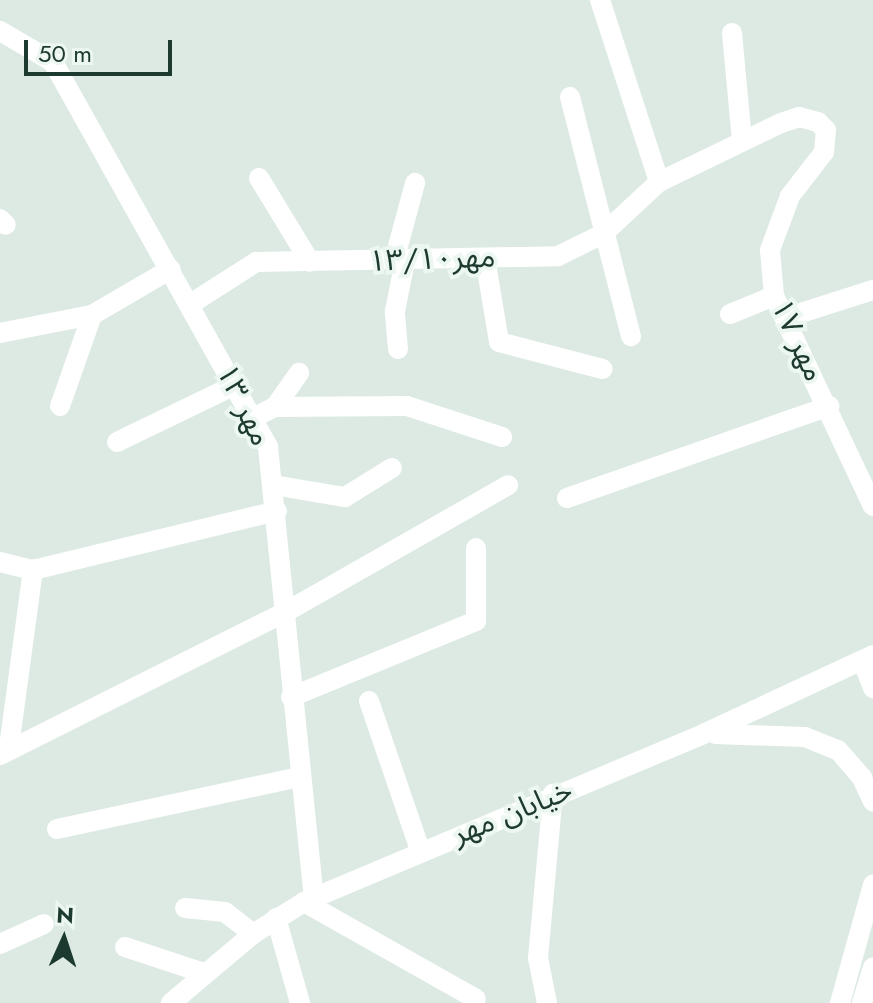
<!DOCTYPE html>
<meta charset="utf-8">
<style>
body{margin:0}
#map{position:relative;width:873px;height:1003px;overflow:hidden;background:#dceae3;font-family:Jost,"Noto Sans Arabic",sans-serif}
div>[style]{position:absolute}
.minor>*{height:20px;margin:-10px;padding:0 10px;transform-origin:10px;border-radius:10px;background:#fff}
span{translate:-50% -50%;white-space:nowrap;text-align:center;line-height:1.15;-webkit-text-stroke:8px #edf7f1;paint-order:stroke}
.street-label{font-size:30px;color:#1d3a30}
.north{position:absolute;left:24px;top:899px;width:80px;height:80px;-webkit-text-stroke:6px #edf7f1;paint-order:stroke;rotate:3deg;font-size:22px;font-weight:700;line-height:32px;text-align:center;color:#1d3a30}
.north::after{content:'';display:block;margin:auto;width:28px;height:36px;background:#1d3a30;clip-path:polygon(50% 0,100% 100%,50% 72%,0 100%)}
.scale{position:absolute;left:24px;top:40px;width:148px;height:36px;box-sizing:border-box;border:4px solid #1d3a30;border-top:0;padding-left:10px;font-size:24px;line-height:28px;white-space:nowrap;color:#1d3a30;-webkit-text-stroke:6px #edf7f1;paint-order:stroke}
</style>
<div id="map">
<div class="minor">
<div style="left:600px;top:0;width:191px;rotate:72deg"></div>
<div style="left:0;top:31px;width:61px;rotate:30.3deg"></div>
<div style="left:53px;top:62px;width:441px;rotate:60.8deg"></div>
<div style="left:268px;top:447px;width:453px;rotate:84.2deg"></div>
<div style="left:732px;top:33px;width:107px;rotate:84.7deg"></div>
<div style="left:570px;top:97px;width:247px;rotate:75.7deg"></div>
<div style="left:259px;top:178px;width:98px;rotate:58.7deg"></div>
<div style="left:0;top:219px;width:8px;rotate:45deg"></div>
<div style="left:485px;top:258px;width:85px;rotate:80.5deg"></div>
<div style="left:499px;top:342px;width:107px;rotate:14.6deg"></div>
<div style="left:394px;top:261px;width:81px;rotate:-74.9deg"></div>
<div style="left:192px;top:303px;width:76px;rotate:-32.6deg"></div>
<div style="left:256px;top:262px;width:302px;rotate:-1.1deg"></div>
<div style="left:558px;top:256px;width:50px;rotate:-26.1deg"></div>
<div style="left:603px;top:234px;width:76px;rotate:-42.9deg"></div>
<div style="left:659px;top:182px;width:136px;rotate:-25.8deg"></div>
<div style="left:781px;top:123px;width:19px;rotate:-18deg"></div>
<div style="left:799px;top:117px;width:20px;rotate:15deg"></div>
<div style="left:818px;top:122px;width:11px;rotate:45deg"></div>
<div style="left:826px;top:130px;width:22px;rotate:95deg"></div>
<div style="left:824px;top:152px;width:56px;rotate:127.7deg"></div>
<div style="left:790px;top:196px;width:58px;rotate:110.3deg"></div>
<div style="left:770px;top:250px;width:46px;rotate:85deg"></div>
<div style="left:774px;top:296px;width:232px;rotate:64.8deg"></div>
<div style="left:730px;top:314px;width:48px;rotate:-22.2deg"></div>
<div style="left:785px;top:318px;width:92px;rotate:-17.7deg"></div>
<div style="left:0;top:333px;width:94px;rotate:-11.1deg"></div>
<div style="left:92px;top:315px;width:91px;rotate:-30.2deg"></div>
<div style="left:398px;top:349px;width:38px;rotate:-95deg"></div>
<div style="left:395px;top:311px;width:51px;rotate:-78.7deg"></div>
<div style="left:60px;top:406px;width:96px;rotate:-70.6deg"></div>
<div style="left:275px;top:407px;width:42px;rotate:-54.8deg"></div>
<div style="left:253px;top:418px;width:25px;rotate:-27deg"></div>
<div style="left:275px;top:407px;width:132px;rotate:-0.4deg"></div>
<div style="left:407px;top:406px;width:100px;rotate:18.1deg"></div>
<div style="left:117px;top:442px;width:131px;rotate:-25.8deg"></div>
<div style="left:273px;top:485px;width:73px;rotate:9.5deg"></div>
<div style="left:345px;top:497px;width:55px;rotate:-31.7deg"></div>
<div style="left:567px;top:498px;width:278px;rotate:-19.3deg"></div>
<div style="left:0;top:562px;width:34px;rotate:14deg"></div>
<div style="left:33px;top:570px;width:251px;rotate:-13.6deg"></div>
<div style="left:863px;top:662px;width:28px;rotate:69deg"></div>
<div style="left:291px;top:697px;width:200px;rotate:-22.3deg"></div>
<div style="left:476px;top:621px;width:73px;rotate:-90deg"></div>
<div style="left:369px;top:701px;width:157px;rotate:71.1deg"></div>
<div style="left:715px;top:734px;width:90px;rotate:1.9deg"></div>
<div style="left:805px;top:737px;width:35px;rotate:22deg"></div>
<div style="left:838px;top:750px;width:37px;rotate:49deg"></div>
<div style="left:862px;top:778px;width:26px;rotate:65deg"></div>
<div style="left:9px;top:747px;width:179px;rotate:-82.3deg"></div>
<div style="left:0;top:755px;width:318px;rotate:-26.6deg"></div>
<div style="left:284px;top:613px;width:258px;rotate:-29.7deg"></div>
<div style="left:57px;top:829px;width:248px;rotate:-12.1deg"></div>
<div style="left:304px;top:902px;width:197px;rotate:29.4deg"></div>
<div style="left:185px;top:908px;width:40px;rotate:5.7deg"></div>
<div style="left:225px;top:912px;width:36px;rotate:38deg"></div>
<div style="left:276px;top:918px;width:88px;rotate:74.2deg"></div>
<div style="left:0;top:944px;width:48px;rotate:-24.4deg"></div>
<div style="left:125px;top:947px;width:83px;rotate:18.2deg"></div>
<div style="left:171px;top:1003px;width:107px;rotate:-40.1deg"></div>
<div style="left:253px;top:934px;width:60px;rotate:-32.1deg"></div>
<div style="left:304px;top:902px;width:433px;rotate:-22.8deg"></div>
<div style="left:703px;top:734px;width:187px;rotate:-24.9deg"></div>
<div style="left:547px;top:1003px;width:46px;rotate:-101.3deg"></div>
<div style="left:538px;top:958px;width:165px;rotate:-84.8deg"></div>
<div style="left:840px;top:1003px;width:123px;rotate:-74.4deg"></div>
<div style="left:862px;top:1003px;width:37px;rotate:-73deg"></div>
</div>
<div class="street-label">
<span style="left:432px;top:259px;rotate:-2deg">مهر۱۳/۱۰</span>
<span style="left:798px;top:340px;rotate:65deg">مهر ۱۷</span>
<span style="left:244px;top:405px;rotate:64deg">مهر ۱۳</span>
<span style="left:512px;top:812px;rotate:-22deg">خیابان مهر</span>
</div>
<div class="north">N</div>
<div class="scale">50 m</div>
</div>
